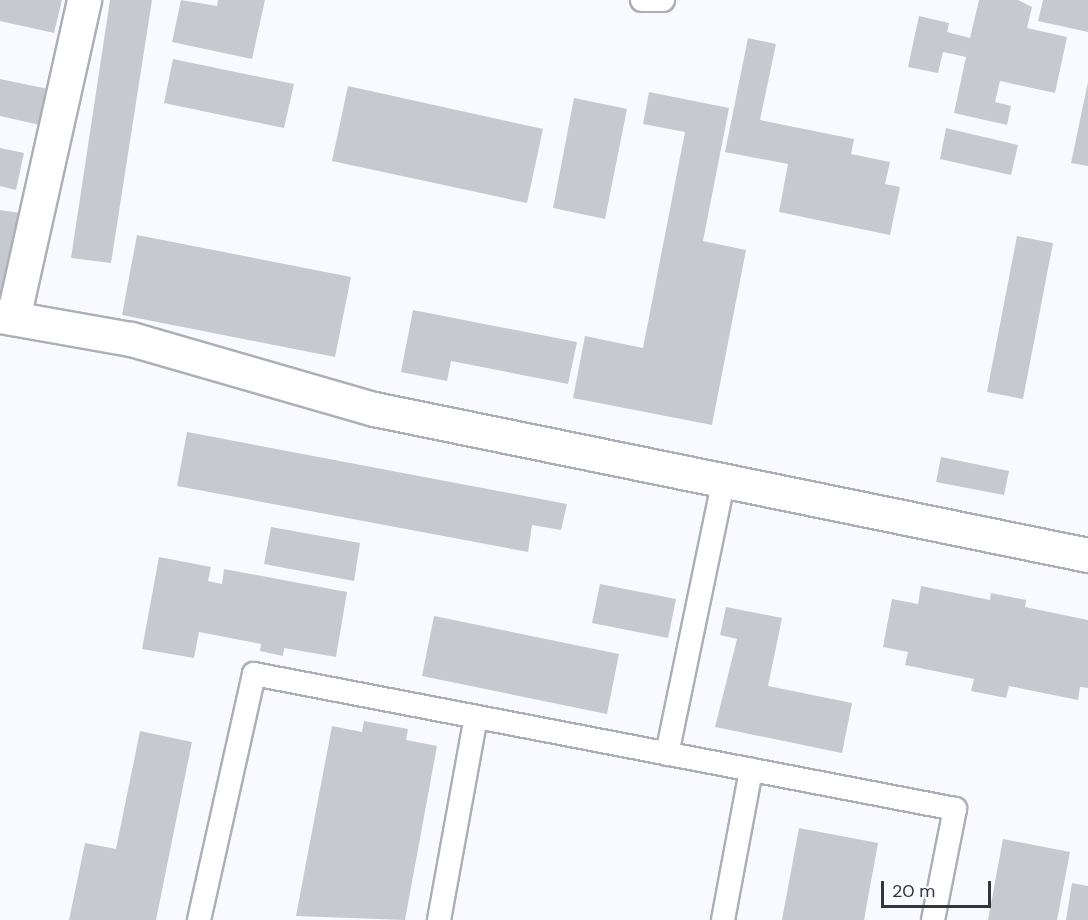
<!DOCTYPE html>
<style>
body{margin:0}
#map{position:relative;width:1088px;height:920px;overflow:hidden;background:#f9faff;font-family:"DM Sans",sans-serif}
div>[style]{position:absolute}
.building>*{inset:0;background:#c6c9d0}
.roads{filter:drop-shadow(2px 0 #acafb6) drop-shadow(-2px 0 #acafb6) drop-shadow(0 2px #acafb6) drop-shadow(0 -2px #acafb6)}
.service>*{height:22px;margin:-11px;padding:0 11px;transform-origin:11px;border-radius:11px;background:#fff}
.minor>*{height:33px;margin:-16.5px;padding:0 16.5px;transform-origin:16.5px;border-radius:16.5px;background:#fff}
span{translate:-50% -50%;white-space:nowrap;text-align:center;line-height:1.15;-webkit-text-stroke:6px #f9faff;paint-order:stroke}
.scale{position:absolute;left:881px;top:881px;width:110px;height:27px;box-sizing:border-box;border:3px solid #343538;border-top:0;padding-left:8px;font-size:18px;line-height:21px;white-space:nowrap;color:#343538;-webkit-text-stroke:4px #f9faff;paint-order:stroke}
</style>
<div id="map">
<div class="building">
<div style="clip-path:polygon(0 0,62px 0,54px 33px,0 21px)"></div>
<div style="clip-path:polygon(110px 0,152px 0,111px 263px,71px 258px)"></div>
<div style="clip-path:polygon(181px 0,217px 6px,218px 0,265px 0,252px 59px,172px 42px)"></div>
<div style="clip-path:polygon(979px 0,1018px 0,1032px 7px,1027px 28px,1067px 37px,1055px 93px,1000px 81px,995px 102px,1011px 106px,1007px 125px,954px 113px,966px 57px,943px 52px,938px 73px,908px 67px,919px 16px,949px 23px,947px 32px,970px 38px)"></div>
<div style="clip-path:polygon(1043px 0,1088px 0,1088px 32px,1038px 21px)"></div>
<div style="clip-path:polygon(748px 38px,776px 44px,760px 120px,854px 139px,851px 154px,890px 162px,885px 184px,900px 187px,890px 235px,779px 212px,788px 164px,725px 152px)"></div>
<div style="clip-path:polygon(173px 59px,294px 84px,284px 128px,164px 103px)"></div>
<div style="clip-path:polygon(0 79px,48px 89px,40px 125px,0 116px)"></div>
<div style="clip-path:polygon(1088px 82px,1088px 166px,1071px 163px)"></div>
<div style="clip-path:polygon(348px 86px,543px 129px,527px 203px,332px 161px)"></div>
<div style="clip-path:polygon(649px 92px,729px 108px,703px 241px,746px 250px,712px 425px,573px 398px,585px 336px,643px 348px,685px 132px,643px 124px)"></div>
<div style="clip-path:polygon(574px 98px,627px 109px,605px 219px,553px 208px)"></div>
<div style="clip-path:polygon(946px 128px,1018px 145px,1011px 175px,940px 159px)"></div>
<div style="clip-path:polygon(0 148px,24px 153px,16px 190px,0 186px)"></div>
<div style="clip-path:polygon(0 210px,20px 213px,6px 301px,0 300px)"></div>
<div style="clip-path:polygon(137px 235px,351px 277px,335px 357px,122px 315px)"></div>
<div style="clip-path:polygon(1017px 236px,1053px 243px,1023px 399px,987px 392px)"></div>
<div style="clip-path:polygon(413px 310px,577px 342px,568px 384px,451px 361px,447px 381px,401px 372px)"></div>
<div style="clip-path:polygon(187px 432px,567px 504px,561px 530px,532px 525px,528px 552px,177px 486px)"></div>
<div style="clip-path:polygon(941px 457px,1009px 471px,1004px 495px,936px 482px)"></div>
<div style="clip-path:polygon(271px 527px,360px 543px,354px 581px,264px 564px)"></div>
<div style="clip-path:polygon(159px 557px,211px 567px,208px 581px,222px 584px,224px 569px,347px 592px,336px 657px,284px 648px,283px 656px,260px 651px,261px 644px,199px 632px,194px 658px,142px 649px)"></div>
<div style="clip-path:polygon(600px 584px,676px 599px,668px 638px,592px 623px)"></div>
<div style="clip-path:polygon(921px 586px,990px 600px,991px 593px,1026px 600px,1025px 607px,1088px 620px,1088px 688px,1080px 687px,1078px 700px,1009px 686px,1006px 698px,971px 691px,974px 679px,905px 665px,908px 652px,883px 647px,892px 599px,918px 604px)"></div>
<div style="clip-path:polygon(726px 607px,782px 618px,768px 686px,852px 703px,842px 753px,715px 727px,737px 639px,720px 635px)"></div>
<div style="clip-path:polygon(434px 616px,619px 654px,607px 714px,422px 676px)"></div>
<div style="clip-path:polygon(364px 721px,408px 729px,406px 740px,437px 746px,405px 920px,296px 916px,332px 726px,362px 732px)"></div>
<div style="clip-path:polygon(140px 731px,192px 742px,156px 920px,69px 920px,85px 843px,116px 849px)"></div>
<div style="clip-path:polygon(799px 828px,878px 843px,864px 920px,782px 920px)"></div>
<div style="clip-path:polygon(1003px 839px,1070px 852px,1057px 920px,988px 920px)"></div>
<div style="clip-path:polygon(1072px 883px,1088px 886px,1088px 920px,1066px 920px)"></div>
</div>
<div class="roads">
<div class="service">
<div style="left:642px;top:0;width:21px"></div>
<div style="left:667px;top:754px;width:277px;rotate:-78.3deg"></div>
<div style="left:199px;top:920px;width:252px;rotate:-77.4deg"></div>
<div style="left:254px;top:674px;width:714px;rotate:10.9deg"></div>
<div style="left:955px;top:809px;width:113px;rotate:101.2deg"></div>
<div style="left:439px;top:920px;width:206px;rotate:-79.7deg"></div>
<div style="left:723px;top:920px;width:153px;rotate:-79.4deg"></div>
</div>
<div class="minor">
<div style="left:0;top:316px;width:133px;rotate:10deg"></div>
<div style="left:131px;top:339px;width:253px;rotate:16.1deg"></div>
<div style="left:374px;top:409px;width:729px;rotate:11.56deg"></div>
<div style="left:13px;top:318px;width:326px;rotate:-77.4deg"></div>
</div>
</div>
<div class="scale">20 m</div>
</div>
